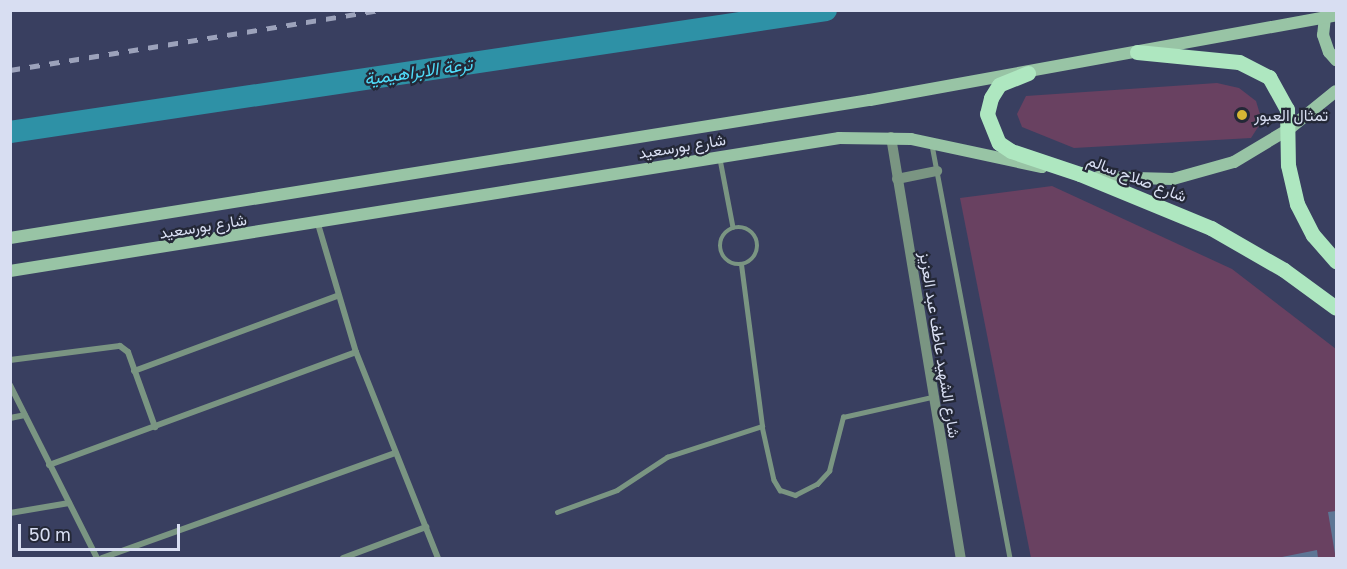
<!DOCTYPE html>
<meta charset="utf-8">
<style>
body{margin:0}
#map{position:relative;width:1347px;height:569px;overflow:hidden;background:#393f60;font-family:"Golos Text",Vazirmatn,sans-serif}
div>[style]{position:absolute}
.green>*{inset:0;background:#694161}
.canal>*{height:22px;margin:-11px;padding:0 11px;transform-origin:11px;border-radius:11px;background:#2e91a6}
.building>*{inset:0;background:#5d7695}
.service>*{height:4.5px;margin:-2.25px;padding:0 2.25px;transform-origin:2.25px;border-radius:2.25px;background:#7a9582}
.service>.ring{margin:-2.25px;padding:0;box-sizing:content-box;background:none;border:4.5px solid #7a9582;border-radius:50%}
.minor>*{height:6px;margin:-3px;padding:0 3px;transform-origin:3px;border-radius:3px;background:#7a9582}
.tertiary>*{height:10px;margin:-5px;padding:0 5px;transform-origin:5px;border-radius:5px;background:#7a9582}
.secondary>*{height:12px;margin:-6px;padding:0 6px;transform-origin:6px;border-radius:6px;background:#98c4a5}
.primary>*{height:15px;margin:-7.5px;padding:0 7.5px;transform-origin:7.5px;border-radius:7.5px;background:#aee7c0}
.rail>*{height:4.5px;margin-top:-2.25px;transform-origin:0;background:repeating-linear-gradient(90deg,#9ca2bb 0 10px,transparent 0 20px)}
.dots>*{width:16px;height:16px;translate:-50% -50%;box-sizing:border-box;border:3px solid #242837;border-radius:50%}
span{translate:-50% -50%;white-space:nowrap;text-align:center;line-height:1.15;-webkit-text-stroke:4.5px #242837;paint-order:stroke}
.poi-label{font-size:16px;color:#d8def2}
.left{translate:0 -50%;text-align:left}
.street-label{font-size:16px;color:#d8def2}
.water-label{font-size:18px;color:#4fdaf7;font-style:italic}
.frame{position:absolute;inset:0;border:12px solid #d8def2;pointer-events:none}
.scale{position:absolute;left:18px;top:524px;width:162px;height:27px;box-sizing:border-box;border:3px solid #d8def2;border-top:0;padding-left:8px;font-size:18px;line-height:21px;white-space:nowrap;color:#d8def2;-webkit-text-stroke:4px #242837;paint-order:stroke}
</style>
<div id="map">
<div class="green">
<div style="clip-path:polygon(1217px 83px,1239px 88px,1256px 101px,1262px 121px,1251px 138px,1074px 148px,1022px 127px,1017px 114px,1026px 96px)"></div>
<div style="clip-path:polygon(1052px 186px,1232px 269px,1336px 349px,1336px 558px,1031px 558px,960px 198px)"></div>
</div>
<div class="canal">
<div style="left:10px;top:132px;width:825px;rotate:-8.5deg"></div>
</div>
<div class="building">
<div style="clip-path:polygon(1336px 511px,1336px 554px,1335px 554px,1328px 512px)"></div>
<div style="clip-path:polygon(1317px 550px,1318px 558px,1282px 558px,1282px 557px)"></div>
</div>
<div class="service">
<div style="left:932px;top:145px;width:420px;rotate:79.3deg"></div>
<div style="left:720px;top:159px;width:69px;rotate:79.2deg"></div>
<div class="ring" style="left:720px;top:227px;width:33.5px;height:33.5px"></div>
<div style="left:762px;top:426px;width:55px;rotate:77.5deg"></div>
<div style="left:774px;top:480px;width:12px;rotate:59deg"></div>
<div style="left:780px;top:490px;width:16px;rotate:18deg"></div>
<div style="left:795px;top:495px;width:25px;rotate:-27deg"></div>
<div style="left:817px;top:484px;width:18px;rotate:-47deg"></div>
<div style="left:829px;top:471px;width:56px;rotate:-75.5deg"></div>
<div style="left:843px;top:417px;width:91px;rotate:-12.7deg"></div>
<div style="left:557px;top:512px;width:64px;rotate:-20.1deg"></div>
<div style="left:617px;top:490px;width:60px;rotate:-33.4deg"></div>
<div style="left:667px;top:457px;width:100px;rotate:-18.1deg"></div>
<div style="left:762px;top:426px;width:162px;rotate:-97.4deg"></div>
</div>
<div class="minor">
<div style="left:318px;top:224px;width:134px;rotate:73.5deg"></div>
<div style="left:356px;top:352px;width:222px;rotate:68.3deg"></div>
<div style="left:10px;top:360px;width:111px;rotate:-7.3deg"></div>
<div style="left:120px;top:346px;width:10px;rotate:37deg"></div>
<div style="left:128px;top:352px;width:80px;rotate:70.2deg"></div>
<div style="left:134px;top:371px;width:216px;rotate:-20.3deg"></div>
<div style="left:10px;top:385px;width:194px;rotate:63.3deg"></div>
<div style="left:10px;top:418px;width:15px;rotate:-11deg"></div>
<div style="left:49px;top:465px;width:327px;rotate:-20.2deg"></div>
<div style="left:10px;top:513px;width:60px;rotate:-9.6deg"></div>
<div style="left:102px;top:558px;width:311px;rotate:-19.7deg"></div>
<div style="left:343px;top:558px;width:89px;rotate:-20.5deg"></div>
</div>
<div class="tertiary">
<div style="left:891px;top:137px;width:427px;rotate:80.6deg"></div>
<div style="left:897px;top:179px;width:41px;rotate:-11.3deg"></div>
</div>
<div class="secondary">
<div style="left:1325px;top:17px;width:18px;rotate:96deg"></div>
<div style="left:1323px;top:35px;width:18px;rotate:71deg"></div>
<div style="left:1329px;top:52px;width:11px;rotate:49deg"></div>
<div style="left:1098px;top:177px;width:75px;rotate:1.5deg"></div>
<div style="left:1173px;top:179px;width:63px;rotate:-15.6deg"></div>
<div style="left:1234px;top:162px;width:64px;rotate:-31deg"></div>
<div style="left:1289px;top:129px;width:60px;rotate:-39deg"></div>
<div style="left:10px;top:238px;width:871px;rotate:-9.12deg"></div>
<div style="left:870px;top:100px;width:474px;rotate:-10.3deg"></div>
<div style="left:10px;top:271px;width:840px;rotate:-9.11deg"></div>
<div style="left:839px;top:138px;width:72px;rotate:0.8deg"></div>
<div style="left:911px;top:139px;width:134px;rotate:12.1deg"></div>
</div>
<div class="primary">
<div style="left:1137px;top:52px;width:102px;rotate:5.6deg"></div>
<div style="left:1239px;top:62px;width:34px;rotate:27deg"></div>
<div style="left:1269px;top:77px;width:37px;rotate:61deg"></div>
<div style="left:1287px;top:109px;width:56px;rotate:89deg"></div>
<div style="left:1288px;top:165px;width:40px;rotate:77deg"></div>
<div style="left:1297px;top:204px;width:35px;rotate:63deg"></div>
<div style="left:1313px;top:235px;width:35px;rotate:49deg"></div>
<div style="left:1028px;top:73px;width:31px;rotate:158deg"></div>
<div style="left:999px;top:85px;width:15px;rotate:122deg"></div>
<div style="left:991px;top:98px;width:16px;rotate:104deg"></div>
<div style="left:987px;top:114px;width:31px;rotate:68deg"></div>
<div style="left:999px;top:143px;width:14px;rotate:34deg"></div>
<div style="left:1011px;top:151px;width:73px;rotate:18.4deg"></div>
<div style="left:1080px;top:174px;width:142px;rotate:22.4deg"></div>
<div style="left:1211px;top:228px;width:84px;rotate:29.9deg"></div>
<div style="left:1284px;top:270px;width:64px;rotate:36.2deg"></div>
</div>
<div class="rail">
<div style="left:10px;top:70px;width:376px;rotate:-9.2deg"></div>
</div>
<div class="dots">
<div style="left:1242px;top:115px;background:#d5b534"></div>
</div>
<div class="poi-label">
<span class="left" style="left:1254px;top:115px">تمثال العبور</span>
</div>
<div class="street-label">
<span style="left:682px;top:146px;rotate:-9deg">شارع بورسعيد</span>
<span style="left:1137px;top:178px;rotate:21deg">شارع صلاح سالم</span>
<span style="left:203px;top:226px;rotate:-9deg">شارع بورسعيد</span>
<span style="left:940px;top:345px;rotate:81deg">شارع الشهيد عاطف عبد العزيز</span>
</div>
<div class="water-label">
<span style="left:418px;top:71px;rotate:-8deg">ترعة الابراهيمية</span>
</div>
<div class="frame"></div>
<div class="scale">50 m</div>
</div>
